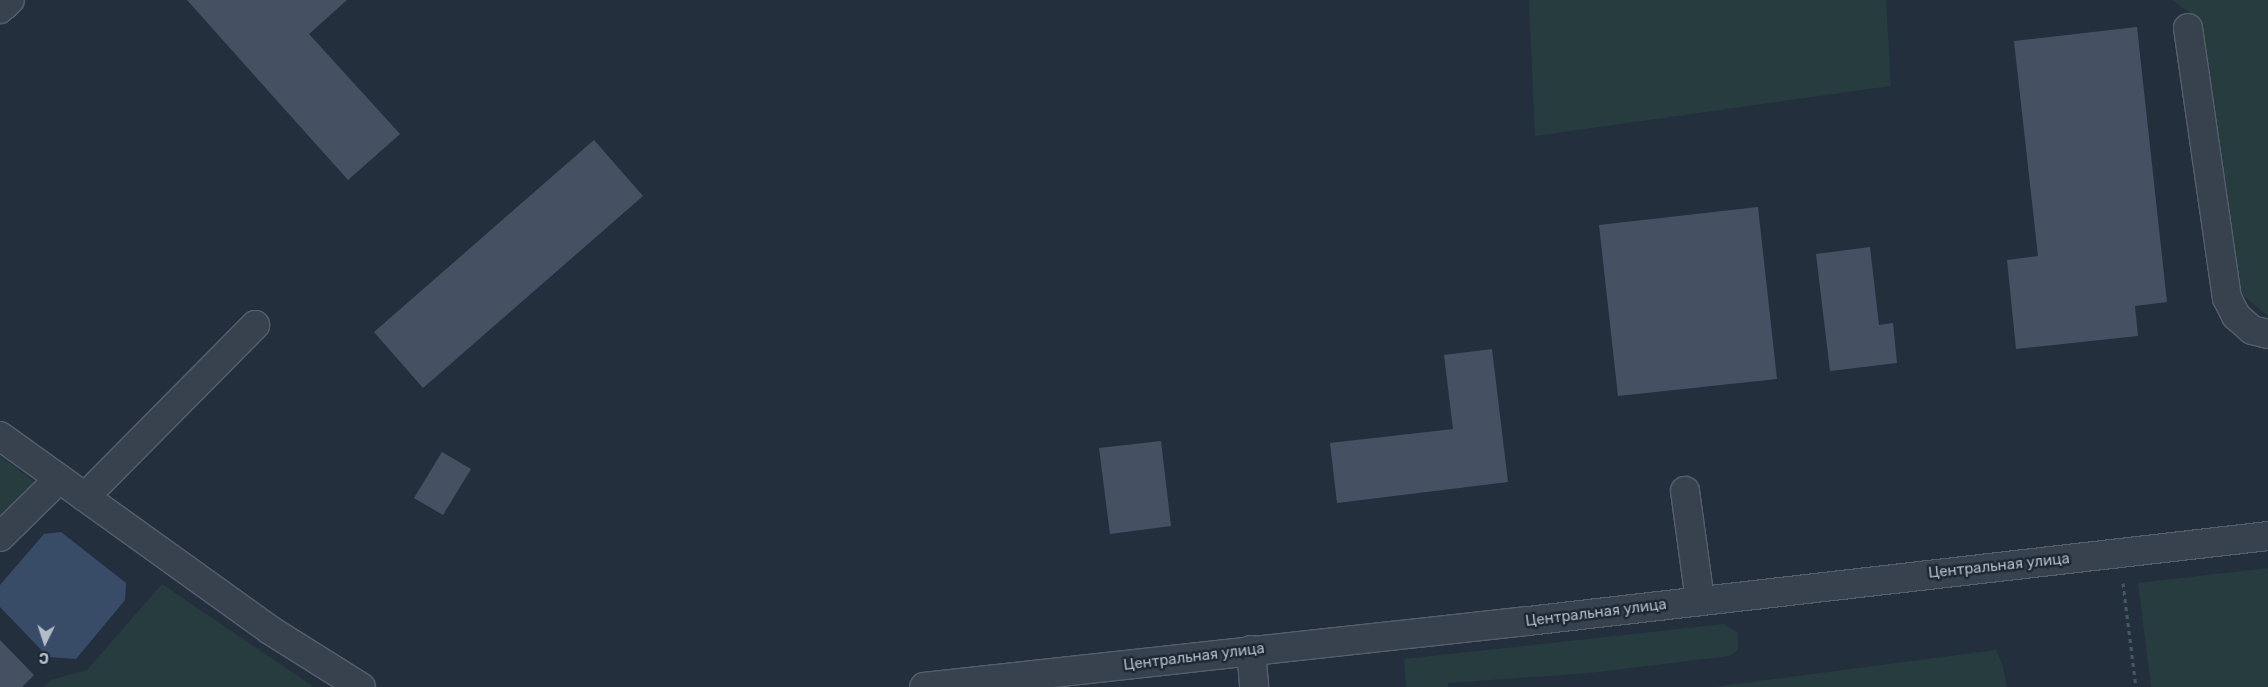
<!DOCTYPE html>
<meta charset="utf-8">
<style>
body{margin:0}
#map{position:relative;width:2268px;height:687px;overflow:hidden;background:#242f3e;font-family:Rubik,sans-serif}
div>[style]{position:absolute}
.green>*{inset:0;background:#263c3f}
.water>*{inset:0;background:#394c67}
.building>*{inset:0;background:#455162}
.path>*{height:3px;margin-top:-1.5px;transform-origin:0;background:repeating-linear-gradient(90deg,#44595c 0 4px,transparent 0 8px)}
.roads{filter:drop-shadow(1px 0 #565f6c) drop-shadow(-1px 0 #565f6c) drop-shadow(0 1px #565f6c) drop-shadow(0 -1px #565f6c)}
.minor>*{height:28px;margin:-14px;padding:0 14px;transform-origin:14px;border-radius:14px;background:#38414e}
span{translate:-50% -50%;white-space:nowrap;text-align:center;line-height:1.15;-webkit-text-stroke:5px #1d2633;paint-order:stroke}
.street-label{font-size:15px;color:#b4bcc9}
.north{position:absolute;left:20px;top:617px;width:50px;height:50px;-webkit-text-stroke:4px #1d2633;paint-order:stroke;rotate:184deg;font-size:14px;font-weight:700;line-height:20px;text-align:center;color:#b4bcc9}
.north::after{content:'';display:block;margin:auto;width:18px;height:22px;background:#b4bcc9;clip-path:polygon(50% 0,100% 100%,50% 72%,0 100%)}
</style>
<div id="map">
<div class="green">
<div style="clip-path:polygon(1529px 0,1886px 0,1891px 86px,1535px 136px)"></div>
<div style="clip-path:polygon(2172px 0,2268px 0,2268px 316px,2239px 292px,2200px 20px)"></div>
<div style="clip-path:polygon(0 456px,35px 482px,0 515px)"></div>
<div style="clip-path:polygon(2268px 568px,2268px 687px,2151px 687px,2138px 583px)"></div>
<div style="clip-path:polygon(162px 584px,311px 685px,312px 687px,44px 687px,51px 680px,87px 670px)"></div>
<div style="clip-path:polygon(1724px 624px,1738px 633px,1738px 650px,1729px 656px,1590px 673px,1448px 683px,1448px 687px,1406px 687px,1404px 659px)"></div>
<div style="clip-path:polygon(1996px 650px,2003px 666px,2007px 687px,1714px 687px)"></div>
</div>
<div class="water">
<div style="clip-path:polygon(61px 532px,126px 583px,125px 600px,76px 659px,48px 657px,0 607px,0 585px,44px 534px)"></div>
</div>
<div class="building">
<div style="clip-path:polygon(187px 0,347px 0,309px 34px,400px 134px,348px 180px)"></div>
<div style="clip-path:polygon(2137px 27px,2167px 302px,2135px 306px,2138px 336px,2016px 349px,2007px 260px,2038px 256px,2014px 41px)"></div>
<div style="clip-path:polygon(594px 140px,643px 196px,423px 388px,374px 332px)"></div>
<div style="clip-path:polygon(1758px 207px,1777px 379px,1618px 396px,1599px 225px)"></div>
<div style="clip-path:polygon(1870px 247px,1879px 325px,1893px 323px,1897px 363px,1830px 371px,1816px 254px)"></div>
<div style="clip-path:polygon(1492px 349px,1508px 482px,1337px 503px,1330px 443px,1453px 429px,1444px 355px)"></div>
<div style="clip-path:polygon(1161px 441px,1171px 526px,1110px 534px,1099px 448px)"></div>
<div style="clip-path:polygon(442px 452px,471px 469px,443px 515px,414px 498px)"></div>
<div style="clip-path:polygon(0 640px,34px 675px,22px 687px,0 687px)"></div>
</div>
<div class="path">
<div style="left:2123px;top:583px;width:105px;rotate:82.9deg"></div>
</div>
<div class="roads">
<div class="minor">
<div style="left:0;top:9px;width:13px;rotate:-42deg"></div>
<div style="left:2188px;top:28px;width:273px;rotate:81.8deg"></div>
<div style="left:2227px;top:298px;width:20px;rotate:63deg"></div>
<div style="left:2236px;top:316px;width:21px;rotate:41deg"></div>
<div style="left:2252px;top:330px;width:16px;rotate:14deg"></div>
<div style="left:0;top:436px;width:332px;rotate:35.7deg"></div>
<div style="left:270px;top:630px;width:107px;rotate:32.1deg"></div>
<div style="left:1685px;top:491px;width:111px;rotate:82.2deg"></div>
<div style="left:85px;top:497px;width:242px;rotate:-45.3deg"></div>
<div style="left:0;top:537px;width:83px;rotate:-44.5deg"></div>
<div style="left:1251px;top:650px;width:37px;rotate:85deg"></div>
<div style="left:924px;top:687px;width:608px;rotate:-6.24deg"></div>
<div style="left:1528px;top:621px;width:745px;rotate:-6.55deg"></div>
</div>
</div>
<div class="street-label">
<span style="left:1999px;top:566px;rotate:-6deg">Центральная улица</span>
<span style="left:1596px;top:613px;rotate:-7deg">Центральная улица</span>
<span style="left:1194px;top:657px;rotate:-7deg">Центральная улица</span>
</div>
<div class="north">С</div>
</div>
